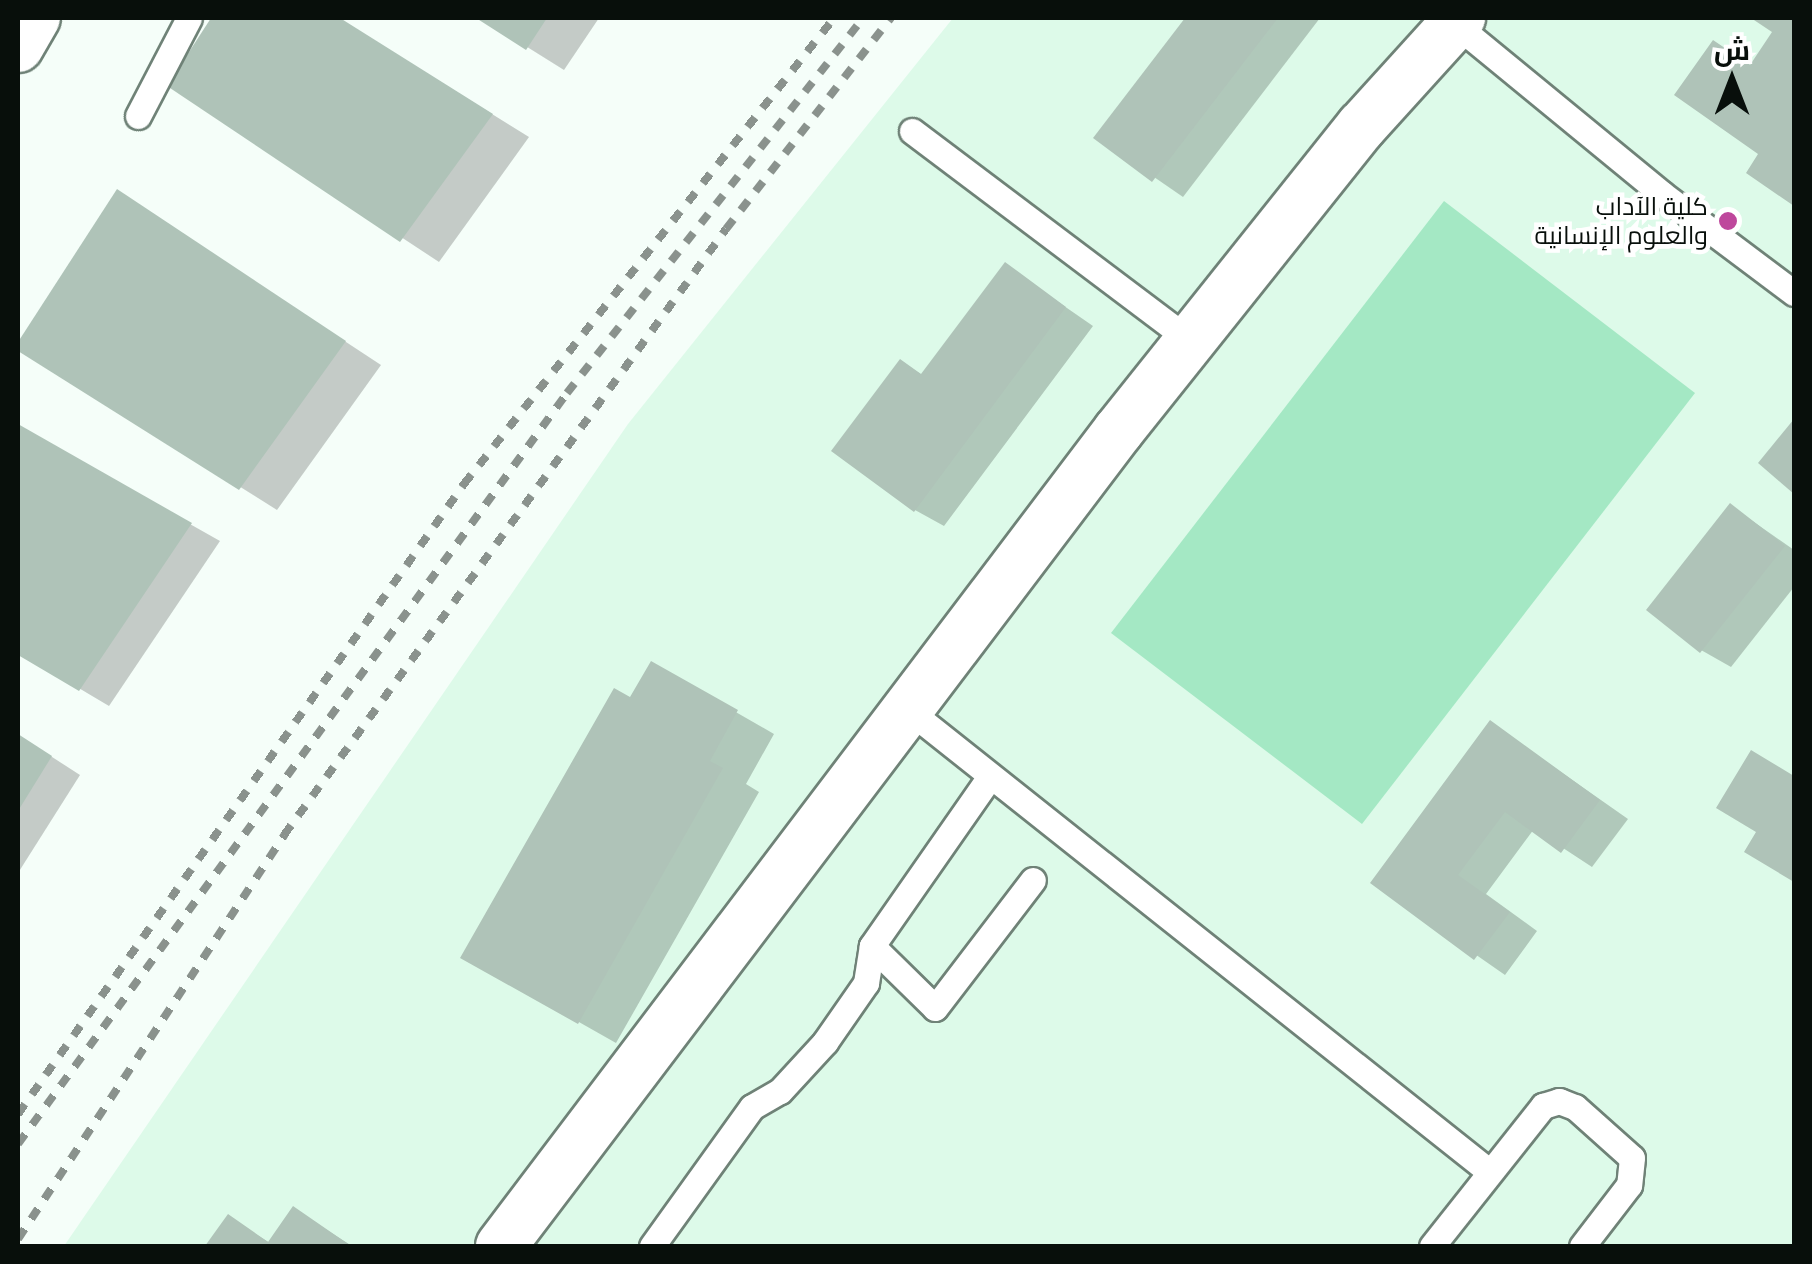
<!DOCTYPE html>
<meta charset="utf-8">
<style>
body{margin:0}
#map{position:relative;width:1812px;height:1264px;overflow:hidden;background:#f5fef9;font-family:"Archivo Narrow",Cairo,sans-serif}
div>[style]{position:absolute}
.built>*{inset:0;background:#ddfae9}
.green>*{inset:0;background:#a4e8c4}
.shadow>*{inset:0;background:#0003}
.building>*{inset:0;background:#afc3b8}
.roads{filter:drop-shadow(2px 0 #6f8277) drop-shadow(-2px 0 #6f8277) drop-shadow(0 2px #6f8277) drop-shadow(0 -2px #6f8277)}
.service>*{height:25px;margin:-12.5px;padding:0 12.5px;transform-origin:12.5px;border-radius:12.5px;background:#fff}
.minor>*{height:50px;margin:-25px;padding:0 25px;transform-origin:25px;border-radius:25px;background:#fff}
.rail>*{height:8px;margin-top:-4px;transform-origin:0;background:repeating-linear-gradient(90deg,#8a928d 0 12px,transparent 0 24px)}
.dots>*{width:28px;height:28px;translate:-50% -50%;box-sizing:border-box;border:5px solid #fff;border-radius:50%}
span{translate:-50% -50%;white-space:nowrap;text-align:center;line-height:1.15;-webkit-text-stroke:9px #fff;paint-order:stroke}
.poi-label{font-size:25px;color:#080f0b}
.right{translate:-100% -50%;text-align:right}
.frame{position:absolute;inset:0;border:20px solid #080f0b;pointer-events:none}
.north{position:absolute;left:1682px;top:30px;width:100px;height:100px;-webkit-text-stroke:8px #fff;paint-order:stroke;rotate:0deg;font-size:28px;font-weight:700;line-height:40px;text-align:center;color:#080f0b}
.north::after{content:'';display:block;margin:auto;width:35px;height:45px;background:#080f0b;clip-path:polygon(50% 0,100% 100%,50% 72%,0 100%)}
</style>
<div id="map">
<div class="built">
<div style="clip-path:polygon(953px 18px,1794px 18px,1794px 1246px,64px 1246px,628px 424px)"></div>
</div>
<div class="green">
<div style="clip-path:polygon(1444px 201px,1695px 393px,1362px 824px,1111px 633px)"></div>
</div>
<div class="shadow">
<div style="clip-path:polygon(214px 18px,338px 18px,529px 137px,439px 262px,170px 85px)"></div>
<div style="clip-path:polygon(481px 18px,599px 18px,564px 70px)"></div>
<div style="clip-path:polygon(1188px 18px,1320px 18px,1183px 197px,1096px 137px)"></div>
<div style="clip-path:polygon(1755px 18px,1794px 18px,1794px 203px,1749px 172px,1762px 153px,1713px 43px,1752px 66px,1776px 31px)"></div>
<div style="clip-path:polygon(118px 192px,381px 365px,277px 510px,18px 348px)"></div>
<div style="clip-path:polygon(1005px 265px,1093px 326px,944px 526px,915px 510px,901px 362px,924px 376px)"></div>
<div style="clip-path:polygon(18px 427px,220px 541px,109px 706px,18px 652px)"></div>
<div style="clip-path:polygon(1731px 506px,1794px 550px,1794px 587px,1731px 667px,1701px 650px)"></div>
<div style="clip-path:polygon(652px 664px,774px 734px,746px 784px,759px 792px,616px 1043px,464px 957px)"></div>
<div style="clip-path:polygon(1491px 723px,1628px 819px,1592px 867px,1534px 829px,1486px 894px,1537px 931px,1505px 975px,1373px 883px)"></div>
<div style="clip-path:polygon(18px 735px,80px 775px,18px 873px)"></div>
<div style="clip-path:polygon(1752px 754px,1794px 779px,1794px 879px,1748px 851px,1760px 831px)"></div>
<div style="clip-path:polygon(294px 1209px,352px 1246px,208px 1246px,228px 1217px,270px 1243px)"></div>
</div>
<div class="building">
<div style="clip-path:polygon(211px 18px,340px 18px,493px 114px,400px 242px,167px 86px)"></div>
<div style="clip-path:polygon(476px 18px,547px 18px,526px 50px)"></div>
<div style="clip-path:polygon(1185px 18px,1278px 18px,1152px 182px,1093px 138px)"></div>
<div style="clip-path:polygon(1751px 18px,1794px 18px,1794px 206px,1746px 173px,1758px 154px,1674px 95px,1713px 40px,1750px 65px,1772px 32px)"></div>
<div style="clip-path:polygon(117px 189px,346px 341px,239px 490px,18px 351px,18px 342px)"></div>
<div style="clip-path:polygon(1005px 262px,1066px 307px,914px 512px,831px 451px,900px 359px,921px 374px)"></div>
<div style="clip-path:polygon(1794px 419px,1794px 494px,1758px 463px)"></div>
<div style="clip-path:polygon(18px 424px,192px 523px,79px 691px,18px 655px)"></div>
<div style="clip-path:polygon(1730px 503px,1785px 546px,1700px 653px,1646px 610px)"></div>
<div style="clip-path:polygon(651px 661px,738px 710px,710px 761px,723px 768px,578px 1024px,460px 958px,614px 688px,630px 697px)"></div>
<div style="clip-path:polygon(1490px 720px,1600px 800px,1561px 853px,1505px 812px,1458px 875px,1510px 912px,1474px 960px,1370px 883px)"></div>
<div style="clip-path:polygon(18px 734px,52px 756px,18px 811px)"></div>
<div style="clip-path:polygon(1751px 750px,1794px 776px,1794px 882px,1744px 852px,1756px 832px,1716px 808px)"></div>
<div style="clip-path:polygon(293px 1206px,351px 1246px,205px 1246px,228px 1214px,268px 1242px)"></div>
</div>
<div class="roads">
<div class="service">
<div style="left:1454px;top:23px;width:269px;rotate:39.4deg"></div>
<div style="left:1662px;top:194px;width:165px;rotate:36.9deg"></div>
<div style="left:138px;top:116px;width:110px;rotate:-62.5deg"></div>
<div style="left:912px;top:131px;width:349px;rotate:37deg"></div>
<div style="left:907px;top:709px;width:744px;rotate:38.46deg"></div>
<div style="left:989px;top:778px;width:205px;rotate:124.9deg"></div>
<div style="left:872px;top:946px;width:88px;rotate:44.5deg"></div>
<div style="left:935px;top:1008px;width:161px;rotate:-52.6deg"></div>
<div style="left:652px;top:1246px;width:171px;rotate:-54.3deg"></div>
<div style="left:752px;top:1107px;width:32px;rotate:-30deg"></div>
<div style="left:780px;top:1091px;width:67px;rotate:-47.4deg"></div>
<div style="left:825px;top:1042px;width:72px;rotate:-55.2deg"></div>
<div style="left:866px;top:983px;width:37px;rotate:-81deg"></div>
<div style="left:1432px;top:1246px;width:179px;rotate:-51.6deg"></div>
<div style="left:1543px;top:1106px;width:17px;rotate:-17deg"></div>
<div style="left:1559px;top:1101px;width:17px;rotate:21deg"></div>
<div style="left:1575px;top:1107px;width:76px;rotate:41.8deg"></div>
<div style="left:1632px;top:1158px;width:27px;rotate:96deg"></div>
<div style="left:1629px;top:1185px;width:77px;rotate:127.6deg"></div>
</div>
<div class="minor">
<div style="left:18px;top:47px;width:34px;rotate:-60deg"></div>
<div style="left:501px;top:1246px;width:1024px;rotate:-52.86deg"></div>
<div style="left:1119px;top:430px;width:389px;rotate:-51.4deg"></div>
<div style="left:1362px;top:126px;width:146px;rotate:-47.8deg"></div>
</div>
</div>
<div class="rail">
<div style="left:18px;top:1114px;width:772px;rotate:-54.7deg"></div>
<div style="left:464px;top:484px;width:595px;rotate:-51.55deg"></div>
<div style="left:18px;top:1144px;width:930px;rotate:-53.83deg"></div>
<div style="left:567px;top:393px;width:478px;rotate:-51.7deg"></div>
<div style="left:18px;top:1239px;width:484px;rotate:-56.6deg"></div>
<div style="left:284px;top:835px;width:750px;rotate:-53.89deg"></div>
<div style="left:726px;top:229px;width:268px;rotate:-52deg"></div>
</div>
<div class="dots">
<div style="left:1728px;top:221px;background:#be479c"></div>
</div>
<div class="poi-label">
<span class="right" style="left:1708px;top:221px">كلية الآداب<br>والعلوم الإنسانية</span>
</div>
<div class="frame"></div>
<div class="north">ش</div>
</div>
